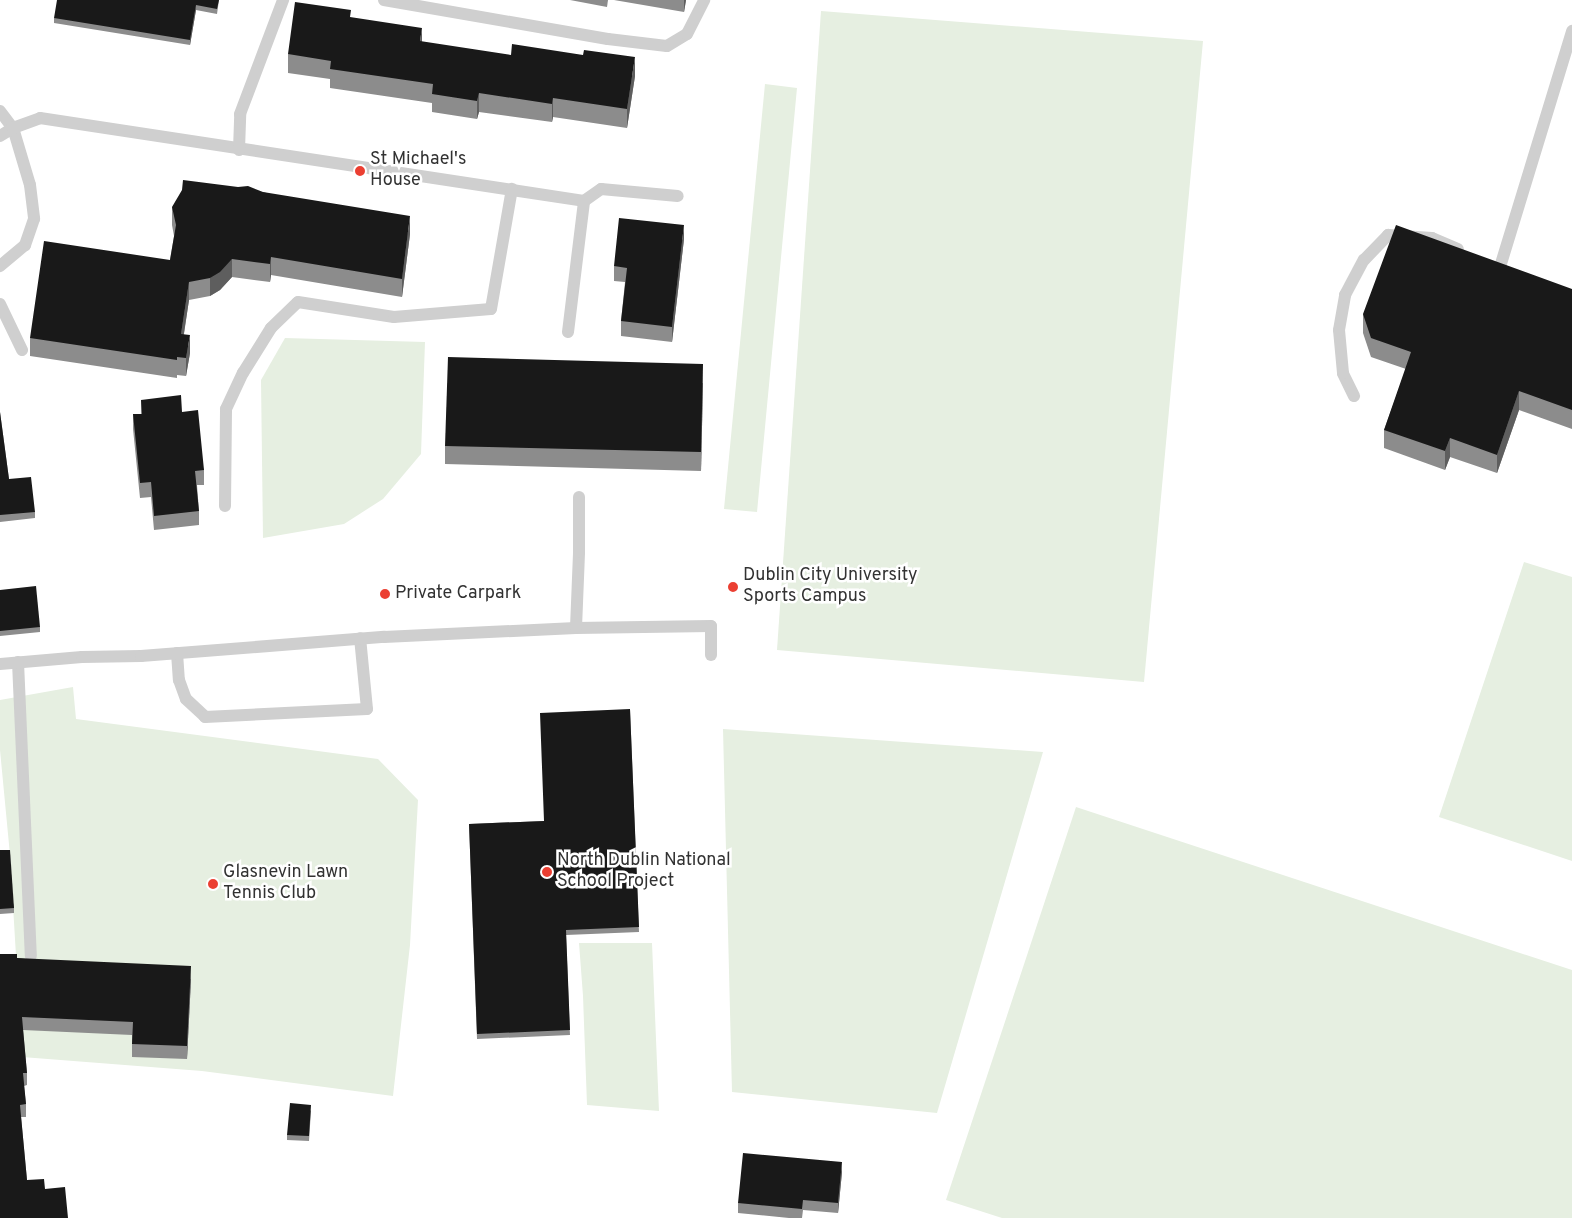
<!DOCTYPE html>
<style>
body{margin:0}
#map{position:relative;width:1572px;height:1218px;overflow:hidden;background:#fff;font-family:Overpass,sans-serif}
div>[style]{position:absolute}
.green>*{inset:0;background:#e6efe1}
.service>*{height:12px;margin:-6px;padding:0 6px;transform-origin:6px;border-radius:6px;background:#cfcfcf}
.wall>*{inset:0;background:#8c8c8c}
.shaded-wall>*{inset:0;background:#5e5e5e}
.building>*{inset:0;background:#191919}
.dots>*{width:14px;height:14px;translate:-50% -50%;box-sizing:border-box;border:2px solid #fff;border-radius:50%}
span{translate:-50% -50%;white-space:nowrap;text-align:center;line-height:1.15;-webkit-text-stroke:5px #fff;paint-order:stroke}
.poi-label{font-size:18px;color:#323232}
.left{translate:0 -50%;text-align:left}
</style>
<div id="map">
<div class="green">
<div style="clip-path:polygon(821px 11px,1203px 41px,1144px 682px,777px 650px)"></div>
<div style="clip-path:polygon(765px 84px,797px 88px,757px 512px,724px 509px)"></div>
<div style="clip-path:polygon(285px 338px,425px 342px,421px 454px,383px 499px,344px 524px,263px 538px,261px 380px)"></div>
<div style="clip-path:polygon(1524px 562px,1572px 577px,1572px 861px,1439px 817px)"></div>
<div style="clip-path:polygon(73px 687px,76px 719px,378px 759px,418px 800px,410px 945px,393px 1096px,202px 1071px,22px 1057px,10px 855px,0 750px,0 700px)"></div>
<div style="clip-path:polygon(723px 729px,1043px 752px,937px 1113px,732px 1092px)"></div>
<div style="clip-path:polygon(1076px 807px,1572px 970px,1572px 1218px,1002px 1218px,946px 1200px)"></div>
<div style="clip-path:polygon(579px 943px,652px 943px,659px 1111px,587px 1105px,583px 996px)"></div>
</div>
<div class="service">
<div style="left:384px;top:0;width:227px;rotate:9.9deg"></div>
<div style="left:608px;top:39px;width:59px;rotate:6.8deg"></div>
<div style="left:667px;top:46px;width:23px;rotate:-31deg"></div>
<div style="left:687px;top:34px;width:38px;rotate:-63deg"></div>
<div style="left:0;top:111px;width:21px;rotate:53deg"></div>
<div style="left:13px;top:128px;width:59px;rotate:73.4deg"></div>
<div style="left:30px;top:185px;width:34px;rotate:83deg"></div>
<div style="left:34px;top:219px;width:28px;rotate:109deg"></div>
<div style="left:25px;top:245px;width:33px;rotate:140deg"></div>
<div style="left:0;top:136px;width:15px;rotate:-32deg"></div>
<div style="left:13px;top:128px;width:29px;rotate:-20deg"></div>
<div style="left:40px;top:118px;width:550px;rotate:8.67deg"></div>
<div style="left:584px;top:201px;width:21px;rotate:-35deg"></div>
<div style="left:601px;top:189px;width:77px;rotate:5.2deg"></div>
<div style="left:239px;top:150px;width:36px;rotate:-88deg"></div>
<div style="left:240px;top:114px;width:122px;rotate:-69.3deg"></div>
<div style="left:1500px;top:267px;width:247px;rotate:-73deg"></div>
<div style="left:0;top:304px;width:51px;rotate:64.4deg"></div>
<div style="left:568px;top:332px;width:132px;rotate:-83deg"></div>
<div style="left:1354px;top:396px;width:25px;rotate:-116deg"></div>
<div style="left:1343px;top:373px;width:43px;rotate:-95.3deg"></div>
<div style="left:1339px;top:330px;width:36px;rotate:-80deg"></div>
<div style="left:1345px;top:295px;width:40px;rotate:-62deg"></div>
<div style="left:1364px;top:260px;width:35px;rotate:-46deg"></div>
<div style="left:1388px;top:235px;width:44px;rotate:3.9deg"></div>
<div style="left:1432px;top:238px;width:28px;rotate:23deg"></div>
<div style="left:225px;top:506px;width:97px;rotate:-89.4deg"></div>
<div style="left:226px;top:409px;width:40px;rotate:-65deg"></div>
<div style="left:243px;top:373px;width:53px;rotate:-58.1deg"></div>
<div style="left:271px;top:328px;width:37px;rotate:-44deg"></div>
<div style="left:298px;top:302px;width:97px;rotate:8.9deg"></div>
<div style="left:394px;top:317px;width:97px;rotate:-4.7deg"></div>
<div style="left:491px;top:309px;width:122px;rotate:-80.1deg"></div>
<div style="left:576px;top:628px;width:135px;rotate:-0.8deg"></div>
<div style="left:711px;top:626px;width:29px;rotate:90deg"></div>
<div style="left:177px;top:653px;width:27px;rotate:86deg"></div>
<div style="left:179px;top:680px;width:20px;rotate:70deg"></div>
<div style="left:186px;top:699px;width:26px;rotate:43deg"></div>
<div style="left:205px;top:717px;width:162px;rotate:-2.8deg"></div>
<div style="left:367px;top:709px;width:71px;rotate:-95.6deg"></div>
<div style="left:18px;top:662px;width:294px;rotate:87.5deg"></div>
<div style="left:0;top:664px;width:82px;rotate:-4.9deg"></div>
<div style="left:82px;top:657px;width:59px;rotate:-1deg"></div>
<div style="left:141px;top:656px;width:244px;rotate:-4.5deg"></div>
<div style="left:384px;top:637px;width:192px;rotate:-2.7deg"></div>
<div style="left:576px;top:628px;width:76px;rotate:-87.7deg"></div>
<div style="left:579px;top:552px;width:55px;rotate:-90deg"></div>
</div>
<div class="wall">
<div style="clip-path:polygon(219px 0,217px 14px,196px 10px,190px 45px,54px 23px,54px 18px)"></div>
<div style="clip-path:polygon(570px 0,608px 0,607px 7px)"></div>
<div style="clip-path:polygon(614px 0,686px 0,684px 12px)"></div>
<div style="clip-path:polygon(351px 18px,422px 42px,635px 76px,627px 128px,553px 117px,552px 122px,479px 112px,477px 119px,432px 112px,432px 103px,330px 88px,330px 79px,288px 73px,288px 54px)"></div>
<div style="clip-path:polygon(263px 192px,410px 234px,402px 297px,271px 275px,270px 282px,232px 277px,220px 290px,210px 296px,189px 300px,184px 334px,190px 353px,186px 376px,177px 375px,177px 378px,30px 356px,30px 338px,170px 260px,174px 236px,172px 225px,172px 207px)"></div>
<div style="clip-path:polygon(684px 239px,672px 342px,621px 336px,621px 321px,625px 282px,614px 281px,614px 266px)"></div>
<div style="clip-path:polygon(1572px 289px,1572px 429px,1519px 410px,1497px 473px,1450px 457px,1445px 470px,1384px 448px,1384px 430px,1406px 369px,1371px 357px,1363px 333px,1363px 314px)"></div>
<div style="clip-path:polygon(703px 383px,701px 471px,445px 464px,445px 446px)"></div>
<div style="clip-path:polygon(141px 400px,182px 412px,204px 470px,204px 485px,197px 485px,199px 511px,199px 525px,154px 530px,151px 497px,140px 498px,133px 429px,133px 414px,141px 414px)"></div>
<div style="clip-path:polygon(0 412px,9px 479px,35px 512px,35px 518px,0 522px)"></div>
<div style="clip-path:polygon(0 590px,40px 627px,40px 632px,0 636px)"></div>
<div style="clip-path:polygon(630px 709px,639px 932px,566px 935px,570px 1035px,477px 1039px,469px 824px,544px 821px)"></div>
<div style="clip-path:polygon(0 850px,14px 908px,14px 913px,0 914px)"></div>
<div style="clip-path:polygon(17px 958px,191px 979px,187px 1059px,132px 1057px,132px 1035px,23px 1030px,27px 1073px,27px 1085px,24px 1086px,26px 1104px,26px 1117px,21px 1117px,27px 1180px,45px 1189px,0 1218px)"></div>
<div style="clip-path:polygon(311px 1110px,309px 1141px,287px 1140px,287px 1135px)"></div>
<div style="clip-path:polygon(842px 1172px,838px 1213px,803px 1210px,802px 1218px,789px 1218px,738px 1213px,738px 1203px)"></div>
</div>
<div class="shaded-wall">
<div style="clip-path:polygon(684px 0,686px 0,684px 12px)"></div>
<div style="clip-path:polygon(196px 5px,196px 10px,190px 45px,190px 40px)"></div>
<div style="clip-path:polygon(422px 28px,422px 47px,420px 41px)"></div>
<div style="clip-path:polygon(635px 57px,635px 76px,627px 128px,627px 109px)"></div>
<div style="clip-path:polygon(479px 93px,479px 112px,477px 119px,477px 101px)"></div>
<div style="clip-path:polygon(553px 98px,553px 117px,552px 122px,552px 104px)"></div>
<div style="clip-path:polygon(410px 216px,410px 234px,402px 297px,402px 279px)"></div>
<div style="clip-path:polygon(684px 225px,684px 239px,672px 342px,672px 327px)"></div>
<div style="clip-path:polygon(271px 257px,271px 275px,270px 282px,270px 264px)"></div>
<div style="clip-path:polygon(232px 259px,232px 277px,220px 290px,210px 296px,210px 278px)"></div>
<div style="clip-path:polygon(189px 282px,189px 300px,181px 352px,181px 334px)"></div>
<div style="clip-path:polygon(190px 335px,190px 353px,186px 376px,186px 358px)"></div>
<div style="clip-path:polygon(703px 364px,703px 383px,701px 471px,701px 452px)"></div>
<div style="clip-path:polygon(1519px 391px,1519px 410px,1497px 473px,1497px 455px)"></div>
<div style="clip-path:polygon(1450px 438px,1450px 457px,1445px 470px,1445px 451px)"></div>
<div style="clip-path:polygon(191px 966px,191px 979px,187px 1059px,187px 1046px)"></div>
<div style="clip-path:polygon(842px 1162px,842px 1172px,838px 1213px,838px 1203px)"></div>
</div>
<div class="building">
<div style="clip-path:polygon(57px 0,219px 0,217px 9px,196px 5px,190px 40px,54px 18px)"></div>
<div style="clip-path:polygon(295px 2px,351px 10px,350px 17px,422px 28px,420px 41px,511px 55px,512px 44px,583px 55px,584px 50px,635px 57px,627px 109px,553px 98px,552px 104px,479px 93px,477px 101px,432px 94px,433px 84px,330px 69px,331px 61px,288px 54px)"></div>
<div style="clip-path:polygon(183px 180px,238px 187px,248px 186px,263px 192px,410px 216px,402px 279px,271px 257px,270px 264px,232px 259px,220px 272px,210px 278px,189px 282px,181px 334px,190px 335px,186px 358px,177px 357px,177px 360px,30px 338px,44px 241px,170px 260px,176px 225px,172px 207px,182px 190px)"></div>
<div style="clip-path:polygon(619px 218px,684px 225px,672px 327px,621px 321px,627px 268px,614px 266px)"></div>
<div style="clip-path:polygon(1396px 225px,1572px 289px,1572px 410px,1519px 391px,1497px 455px,1450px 438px,1445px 451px,1384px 430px,1411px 352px,1371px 338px,1363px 314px)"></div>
<div style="clip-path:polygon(448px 357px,703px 364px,701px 452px,445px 446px)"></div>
<div style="clip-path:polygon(181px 395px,182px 412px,198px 410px,204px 470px,195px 471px,199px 511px,154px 516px,151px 482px,140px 483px,133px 414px,142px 414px,141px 400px)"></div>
<div style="clip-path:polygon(0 412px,9px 479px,31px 477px,35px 512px,0 515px)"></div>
<div style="clip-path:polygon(36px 586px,40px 627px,0 631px,0 590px)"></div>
<div style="clip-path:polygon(630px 709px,639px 927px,566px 930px,570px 1030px,477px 1034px,469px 824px,544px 821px,540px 713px)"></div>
<div style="clip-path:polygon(0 850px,10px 850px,14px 908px,0 909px)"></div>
<div style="clip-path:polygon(0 954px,17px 954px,17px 958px,191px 966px,187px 1046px,132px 1044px,133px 1022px,22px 1017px,27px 1073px,23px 1073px,26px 1104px,20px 1105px,27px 1180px,44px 1179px,45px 1189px,65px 1187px,68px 1218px,0 1218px)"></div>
<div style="clip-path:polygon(290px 1103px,311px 1105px,309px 1136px,287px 1135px)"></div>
<div style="clip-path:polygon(743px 1153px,842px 1162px,838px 1203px,803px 1200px,802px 1209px,738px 1203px)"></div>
</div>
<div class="dots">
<div style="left:360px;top:171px;background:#eb3f32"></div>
<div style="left:733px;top:587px;background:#eb3f32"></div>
<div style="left:385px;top:594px;background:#eb3f32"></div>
<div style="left:547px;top:872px;background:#eb3f32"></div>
<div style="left:213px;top:884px;background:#eb3f32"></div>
</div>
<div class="poi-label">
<span class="left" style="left:370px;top:171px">St Michael's<br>House</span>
<span class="left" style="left:743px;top:587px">Dublin City University<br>Sports Campus</span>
<span class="left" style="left:395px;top:594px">Private Carpark</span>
<span class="left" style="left:557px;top:872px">North Dublin National<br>School Project</span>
<span class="left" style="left:223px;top:884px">Glasnevin Lawn<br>Tennis Club</span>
</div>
</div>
